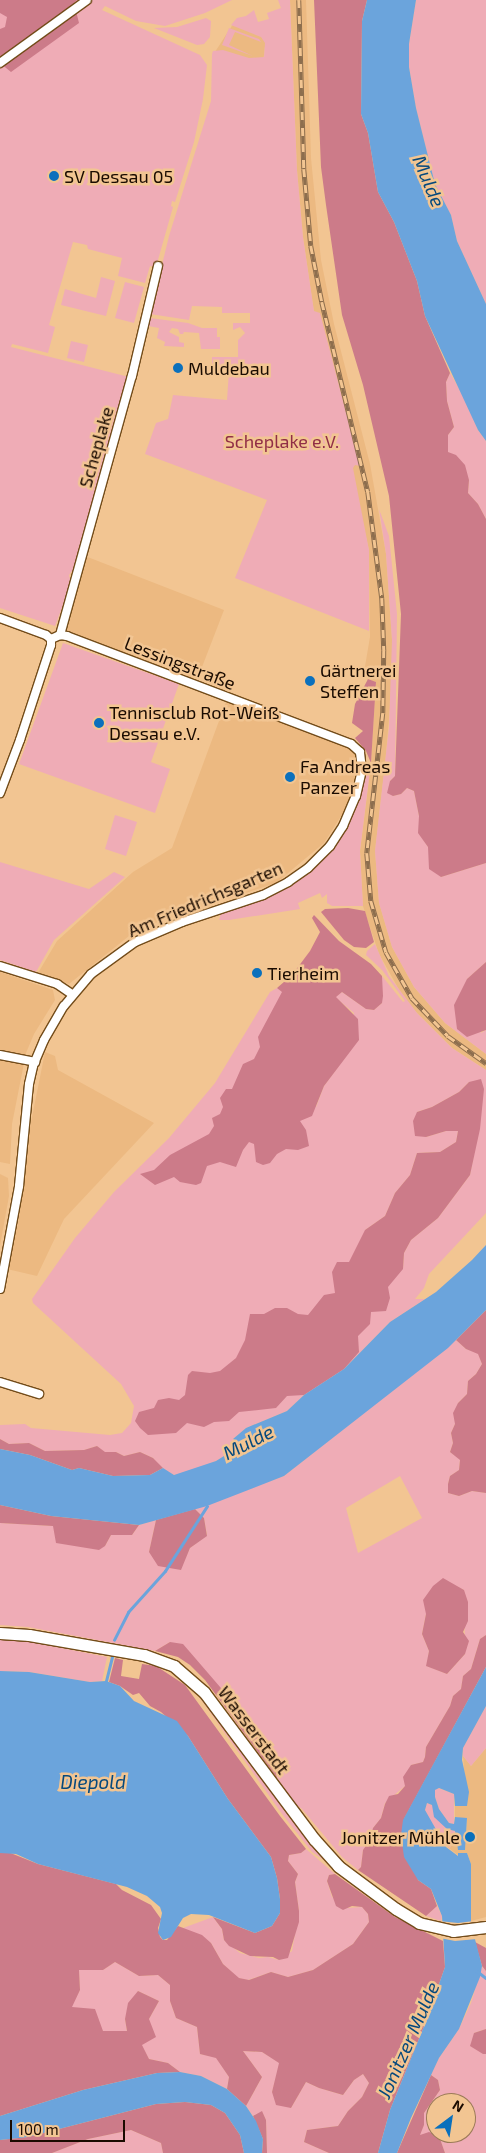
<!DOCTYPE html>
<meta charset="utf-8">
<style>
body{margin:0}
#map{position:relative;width:486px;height:2153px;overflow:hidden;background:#f2c592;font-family:"Exo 2",sans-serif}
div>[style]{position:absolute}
.built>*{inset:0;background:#ecb981}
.green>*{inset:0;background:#efacb6}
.forest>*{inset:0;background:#cc7b89}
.water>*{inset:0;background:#6ba4dc}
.pier>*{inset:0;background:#f2c592}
.stream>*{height:2.5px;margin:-1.25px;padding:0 1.25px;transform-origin:1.25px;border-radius:1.25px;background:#6ba4dc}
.roads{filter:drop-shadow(1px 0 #734c1a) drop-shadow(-1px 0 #734c1a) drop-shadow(0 1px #734c1a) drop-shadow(0 -1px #734c1a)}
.minor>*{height:8px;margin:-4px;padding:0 4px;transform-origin:4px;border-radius:4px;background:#fff}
.secondary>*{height:11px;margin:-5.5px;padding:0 5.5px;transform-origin:5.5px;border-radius:5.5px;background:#fff}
.rail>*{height:4.5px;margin-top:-2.25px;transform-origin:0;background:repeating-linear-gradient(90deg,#f2c592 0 8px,#8d6e4e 0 16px);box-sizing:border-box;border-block:1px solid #8d6e4e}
.dots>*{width:14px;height:14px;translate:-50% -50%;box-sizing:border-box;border:2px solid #f2c592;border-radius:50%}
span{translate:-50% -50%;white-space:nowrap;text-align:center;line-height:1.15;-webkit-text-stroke:5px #f2c592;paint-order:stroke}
.poi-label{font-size:18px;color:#1a0b00}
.left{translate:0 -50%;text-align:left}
.right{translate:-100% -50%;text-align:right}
.park-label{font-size:18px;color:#902e46}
.street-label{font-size:18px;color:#1a0b00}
.water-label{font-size:19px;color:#06497d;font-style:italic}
.north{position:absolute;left:426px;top:2093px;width:50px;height:50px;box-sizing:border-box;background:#f2c592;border:1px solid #9c7b58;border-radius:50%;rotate:31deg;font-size:14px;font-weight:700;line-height:20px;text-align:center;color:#1a0b00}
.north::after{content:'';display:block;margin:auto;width:18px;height:22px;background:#0b70bc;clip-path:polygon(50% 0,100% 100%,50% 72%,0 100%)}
.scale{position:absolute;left:10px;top:2120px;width:115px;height:22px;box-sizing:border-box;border:2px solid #1a0b00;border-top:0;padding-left:6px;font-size:15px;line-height:18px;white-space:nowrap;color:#1a0b00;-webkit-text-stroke:4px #f2c592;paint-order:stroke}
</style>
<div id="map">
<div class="built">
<div style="clip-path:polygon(290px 0,306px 0,311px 158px,321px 260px,334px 324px,370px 464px,386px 554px,392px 640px,392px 684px,385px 765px,375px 851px,379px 903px,392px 947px,414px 987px,445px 1023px,486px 1054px,486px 1070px,452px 1048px,417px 1013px,402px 995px,379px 954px,363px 906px,360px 851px,371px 763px,376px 682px,363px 678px,370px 637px,369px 550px,314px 312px,303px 237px,297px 170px)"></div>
<div style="clip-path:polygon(235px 21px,258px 23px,266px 39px,263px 62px,213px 55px)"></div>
<div style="clip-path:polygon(85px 556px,224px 610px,197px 680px,65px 630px)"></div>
<div style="clip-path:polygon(226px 702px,352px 749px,358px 759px,350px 802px,324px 843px,276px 883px,152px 924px,129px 936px,69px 984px,38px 973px,57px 941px,133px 872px,172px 848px)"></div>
<div style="clip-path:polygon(0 972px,53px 990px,55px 1000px,34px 1034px,26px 1053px,12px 1124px,10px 1164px,0 1162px)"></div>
<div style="clip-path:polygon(45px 1052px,55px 1056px,58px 1070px,154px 1123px,64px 1219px,37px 1276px,7px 1269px,18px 1224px,28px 1137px)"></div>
<div style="clip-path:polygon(0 1174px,8px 1178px,9px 1196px,0 1246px)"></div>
<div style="clip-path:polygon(486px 1748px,486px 1917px,471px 1921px,471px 1864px,467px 1853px,459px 1853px,459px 1856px,445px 1845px,450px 1848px,452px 1843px,457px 1842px,458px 1849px,465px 1850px,467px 1819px,455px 1817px,455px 1806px,467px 1806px,463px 1756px,471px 1766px)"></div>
</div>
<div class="green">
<div style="clip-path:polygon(0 0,232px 0,205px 13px,165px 26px,136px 21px,105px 6px,102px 10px,200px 55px,207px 65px,203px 99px,194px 142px,175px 202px,172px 201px,171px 206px,173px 207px,156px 267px,150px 266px,145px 283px,118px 276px,122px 258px,88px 249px,87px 245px,73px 242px,49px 325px,55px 327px,48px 353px,12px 344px,11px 347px,129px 377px,112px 438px,109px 438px,108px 442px,110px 445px,94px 491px,97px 492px,75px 567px,69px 575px,71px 584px,55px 626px,0 608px)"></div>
<div style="clip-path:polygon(278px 0,290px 0,297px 170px,303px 237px,314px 311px,320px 313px,360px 466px,355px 465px,353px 468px,369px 550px,369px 631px,235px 578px,267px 500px,145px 454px,156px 423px,168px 419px,173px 395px,227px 400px,229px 371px,218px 371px,219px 364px,212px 364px,212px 357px,238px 357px,238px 340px,245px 333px,240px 327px,233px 330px,233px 323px,250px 323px,250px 313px,222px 313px,222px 307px,192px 306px,189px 320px,150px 314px,169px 236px,211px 101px,212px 54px,213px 51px,223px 50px,249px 58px,264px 57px,265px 43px,261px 37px,231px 25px,237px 18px,246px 16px,254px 10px,258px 22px,269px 19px,267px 13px,281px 8px)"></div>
<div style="clip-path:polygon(416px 0,486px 0,486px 304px,457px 241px,451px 215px,435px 184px,416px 108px,409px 67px,409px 44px)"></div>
<div style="clip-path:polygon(206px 18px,211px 21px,210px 37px,204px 44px,197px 45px,154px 28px,177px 27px)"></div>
<div style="clip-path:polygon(229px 28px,259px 39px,261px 42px,235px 32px,229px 45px,253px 56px,222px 45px)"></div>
<div style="clip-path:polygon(101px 277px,115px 281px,106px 316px,61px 305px,65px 289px,96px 298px)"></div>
<div style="clip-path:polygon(125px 282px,144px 287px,134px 323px,115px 318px)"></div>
<div style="clip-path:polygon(150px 318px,188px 323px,202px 328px,217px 328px,217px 337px,220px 337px,220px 349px,201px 349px,199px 333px,184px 332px,183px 334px,180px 334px,178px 329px,172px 328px,169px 332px,179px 337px,179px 342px,184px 343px,184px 347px,164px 346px,165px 342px,157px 338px,159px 328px,148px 326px)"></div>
<div style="clip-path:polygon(71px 341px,88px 345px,84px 362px,67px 358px)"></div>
<div style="clip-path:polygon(450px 373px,465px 399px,478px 430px,486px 441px,486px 519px,478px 504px,468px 493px,469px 480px,448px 452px,448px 435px,454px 427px,447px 401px,446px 382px)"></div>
<div style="clip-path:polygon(379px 509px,389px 536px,397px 614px,395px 776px,390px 781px,393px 796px,401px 794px,407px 788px,414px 791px,419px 816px,419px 833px,428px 847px,441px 877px,486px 863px,486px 962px,467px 979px,481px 1033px,486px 1030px,486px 1054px,445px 1023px,414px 987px,392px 947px,379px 903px,375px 851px,389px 727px,392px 640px,386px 554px)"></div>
<div style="clip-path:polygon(63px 643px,179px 684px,151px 762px,170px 769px,155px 813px,19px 764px)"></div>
<div style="clip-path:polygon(371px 763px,360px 851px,363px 906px,332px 906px,327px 903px,327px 894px,322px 898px,320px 893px,298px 903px,300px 909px,229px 920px,219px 920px,221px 913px,254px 902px,289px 885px,305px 875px,331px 851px,348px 826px)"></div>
<div style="clip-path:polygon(115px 815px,137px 822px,126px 856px,105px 849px)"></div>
<div style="clip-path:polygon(0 862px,89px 889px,114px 872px,125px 877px,54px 940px,36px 972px,0 960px)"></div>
<div style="clip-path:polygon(evenodd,375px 944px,389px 976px,417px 1013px,452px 1048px,486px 1070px,486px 1213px,429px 1274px,424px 1288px,415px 1299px,425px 1299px,390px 1322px,344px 1369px,304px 1395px,287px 1411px,246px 1428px,233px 1439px,241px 1443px,240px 1446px,216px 1461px,189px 1472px,174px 1475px,159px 1466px,153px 1458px,140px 1452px,124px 1456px,116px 1452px,105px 1453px,97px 1446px,84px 1450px,45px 1451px,29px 1443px,9px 1444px,0 1439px,0 1425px,25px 1424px,31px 1428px,110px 1435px,122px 1433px,131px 1423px,134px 1406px,121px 1384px,33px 1303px,32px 1299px,75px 1238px,114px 1192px,169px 1138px,215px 1083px,270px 992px,277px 988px,283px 992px,316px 1107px,324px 1086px,338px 1067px,354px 1013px,335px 997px,342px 992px,366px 1009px,374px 1010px,382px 1003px,382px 976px,403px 1002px,405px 1001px,382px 970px,366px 955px,367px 951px,375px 944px,469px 1082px,474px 1154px,470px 1175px,438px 1218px,411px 1240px,404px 1253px,403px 1269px,365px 1230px,385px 1216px,395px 1193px,410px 1175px,417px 1153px,440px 1152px,456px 1142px,458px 1131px,446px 1131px,426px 1137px,417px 1112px,432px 1107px,459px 1092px,469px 1082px)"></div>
<div style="clip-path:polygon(evenodd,456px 1340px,466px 1349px,478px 1353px,482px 1364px,476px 1374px,468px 1381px,467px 1394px,458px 1403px,455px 1424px,451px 1433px,453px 1443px,450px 1452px,460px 1459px,459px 1470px,450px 1476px,448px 1484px,448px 1493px,459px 1496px,472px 1491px,486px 1493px,486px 1635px,480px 1639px,471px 1669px,463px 1676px,461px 1689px,453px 1696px,450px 1706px,426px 1747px,425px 1757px,423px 1762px,411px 1765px,405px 1786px,385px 1803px,381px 1818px,373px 1828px,370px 1840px,363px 1850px,361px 1867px,358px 1870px,342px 1857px,302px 1809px,293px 1802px,277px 1778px,274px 1761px,265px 1744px,170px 1642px,155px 1651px,28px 1627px,0 1625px,0 1523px,53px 1526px,105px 1546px,111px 1535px,132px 1535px,139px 1525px,156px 1520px,149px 1552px,180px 1570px,190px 1548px,207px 1535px,204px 1518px,195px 1509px,284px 1476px,456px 1340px,400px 1476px,422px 1518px,358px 1553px,346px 1508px,400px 1476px,456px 1340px,449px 1583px,464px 1590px,465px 1654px,447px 1674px,427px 1666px,429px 1651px,422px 1634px,426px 1614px,449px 1583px)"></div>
<div style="clip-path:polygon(0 1639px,31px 1642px,107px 1657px,102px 1681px,90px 1682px,30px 1672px,0 1671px)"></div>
<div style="clip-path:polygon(198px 1691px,267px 1785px,327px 1862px,312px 1852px,282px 1814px,196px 1692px)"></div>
<div style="clip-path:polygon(486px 1706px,486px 1748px,471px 1766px,463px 1756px,463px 1748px)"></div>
<div style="clip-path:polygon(438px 1788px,454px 1794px,454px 1824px,449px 1823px,439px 1809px,435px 1797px,435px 1790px)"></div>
<div style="clip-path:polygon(427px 1803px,432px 1805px,447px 1829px,455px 1831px,457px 1842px,452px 1843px,450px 1848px,445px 1845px,433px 1827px,425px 1810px)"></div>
<div style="clip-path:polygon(306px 1849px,335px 1874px,329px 1875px,327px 1881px,332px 1897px,347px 1908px,362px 1907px,368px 1914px,369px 1922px,353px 1944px,313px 1970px,288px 1977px,271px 1972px,248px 1980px,238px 1978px,223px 1964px,211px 1943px,183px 1928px,213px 1917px,222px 1929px,224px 1940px,240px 1953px,259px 1958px,268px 1957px,279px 1960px,292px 1951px,299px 1911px,295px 1882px,298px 1874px,288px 1861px,289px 1855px,301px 1853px)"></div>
<div style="clip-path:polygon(437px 1906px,442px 1916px,441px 1921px,426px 1916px)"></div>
<div style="clip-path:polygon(115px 1962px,139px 1976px,158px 1975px,170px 1985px,170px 2001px,176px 2018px,197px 2027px,200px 2054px,216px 2057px,229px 2077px,227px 2089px,201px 2076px,180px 2072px,168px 2063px,149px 2059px,141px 2045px,149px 2019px,159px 2001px,138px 1991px,125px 2019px,127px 2032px,103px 2031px,71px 2007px,80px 1990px,79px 1970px,103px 1970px)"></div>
<div style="clip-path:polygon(evenodd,482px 1966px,486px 1971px,486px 2029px,474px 2033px,483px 2054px,486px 2054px,486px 2153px,445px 2153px,439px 2136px,419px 2136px,424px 2125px,424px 2113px,440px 2090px,438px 2080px,431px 2075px,439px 2058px,459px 2029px,471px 2003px,482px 1966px,436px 2103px,466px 2103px,466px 2133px,436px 2133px,436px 2103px)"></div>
<div style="clip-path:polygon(243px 2051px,262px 2052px,280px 2063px,272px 2092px,291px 2108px,306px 2082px,319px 2088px,343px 2095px,354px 2080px,363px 2074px,369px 2083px,362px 2097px,348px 2111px,338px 2126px,307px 2130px,304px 2142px,329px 2153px,267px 2153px,266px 2120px,262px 2112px,253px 2116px,246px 2106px,262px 2077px)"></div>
<div style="clip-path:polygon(131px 2130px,161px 2143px,163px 2153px,52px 2153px,88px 2139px)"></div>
</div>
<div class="forest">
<div style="clip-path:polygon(0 0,77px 0,74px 3px,79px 23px,11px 72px,0 63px,0 29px,5px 27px,7px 17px,0 13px)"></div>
<div style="clip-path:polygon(314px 0,367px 0,362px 21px,361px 114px,368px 133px,378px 192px,394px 222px,417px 281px,425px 316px,450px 373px,446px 382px,447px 401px,454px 427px,448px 435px,448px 452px,456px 455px,465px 465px,469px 480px,468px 493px,478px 504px,486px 519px,486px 863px,441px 877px,429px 869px,428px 847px,418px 833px,419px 816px,414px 791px,407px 788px,401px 794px,393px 796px,387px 793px,390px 781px,395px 776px,401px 614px,389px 496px,363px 385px,342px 315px,326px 205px,321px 167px)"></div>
<div style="clip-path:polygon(368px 679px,376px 682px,371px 763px,366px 751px,355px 738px,363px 731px,352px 723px,355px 704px)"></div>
<div style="clip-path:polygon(348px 908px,365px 911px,374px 942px,366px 948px,354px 947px,344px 940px,321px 912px,325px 909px)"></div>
<div style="clip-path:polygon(314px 915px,339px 941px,371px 964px,382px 976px,383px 996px,382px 1003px,374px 1010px,366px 1009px,342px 992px,336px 997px,358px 1019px,359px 1040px,324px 1086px,312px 1116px,300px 1121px,306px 1130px,309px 1146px,298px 1150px,286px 1149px,277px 1154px,270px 1163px,263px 1165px,256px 1162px,254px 1144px,249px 1142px,243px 1150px,236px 1167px,220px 1162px,207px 1166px,201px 1183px,196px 1185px,180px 1182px,174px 1177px,155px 1185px,140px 1174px,154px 1170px,170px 1155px,209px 1134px,214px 1126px,212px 1118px,220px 1114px,223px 1107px,220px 1098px,226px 1089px,232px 1089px,243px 1064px,254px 1059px,260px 1047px,258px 1037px,282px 992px,277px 988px,292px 975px,310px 951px,320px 932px,312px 918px)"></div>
<div style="clip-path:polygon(486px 962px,486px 1030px,467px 1037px,457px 1029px,454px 1005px,467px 979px)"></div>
<div style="clip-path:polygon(481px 1079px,484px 1089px,480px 1129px,470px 1175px,438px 1218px,411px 1240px,404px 1253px,403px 1269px,388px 1287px,390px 1298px,386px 1311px,371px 1312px,370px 1324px,358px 1336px,359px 1352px,344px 1369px,304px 1395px,287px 1396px,276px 1408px,239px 1412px,229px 1421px,214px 1422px,204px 1427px,187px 1423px,176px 1433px,148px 1435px,140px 1428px,135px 1421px,139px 1412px,154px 1408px,158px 1400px,169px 1398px,179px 1400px,185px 1395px,188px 1375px,192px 1371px,210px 1373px,220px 1371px,236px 1358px,245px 1340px,250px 1314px,264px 1314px,275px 1308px,287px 1308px,298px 1314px,308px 1315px,324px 1295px,335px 1293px,332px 1272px,337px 1262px,349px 1262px,365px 1230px,385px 1216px,395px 1193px,410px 1175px,417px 1153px,440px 1152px,456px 1142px,458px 1131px,446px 1131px,426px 1137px,415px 1136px,413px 1121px,417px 1112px,432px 1107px,459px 1092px,469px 1082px)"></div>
<div style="clip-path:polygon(486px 1310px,486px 1493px,472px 1491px,459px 1496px,448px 1493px,448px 1484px,450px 1476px,459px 1470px,460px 1460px,450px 1452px,453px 1443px,451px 1433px,455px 1424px,453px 1413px,458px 1403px,467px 1394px,468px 1381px,476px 1374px,482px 1364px,478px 1354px,466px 1349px,456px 1340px)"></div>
<div style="clip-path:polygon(0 1439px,9px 1444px,29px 1443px,45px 1451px,84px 1450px,97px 1446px,105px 1452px,116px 1452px,124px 1456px,140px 1452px,153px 1458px,163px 1468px,150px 1475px,113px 1476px,79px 1468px,72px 1470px,30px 1455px,0 1449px)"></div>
<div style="clip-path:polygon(0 1505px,51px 1516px,139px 1525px,132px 1535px,111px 1535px,105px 1546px,99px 1550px,56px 1543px,53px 1526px,0 1523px)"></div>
<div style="clip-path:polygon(195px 1509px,204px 1518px,207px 1536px,190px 1548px,181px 1570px,158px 1566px,149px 1552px,156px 1520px)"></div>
<div style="clip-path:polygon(443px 1578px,464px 1590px,468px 1602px,468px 1621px,463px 1632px,469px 1641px,465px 1654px,447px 1674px,426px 1666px,429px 1651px,422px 1634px,426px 1614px,423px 1600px,433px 1586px)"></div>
<div style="clip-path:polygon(486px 1635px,486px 1667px,404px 1819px,418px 1880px,431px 1889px,437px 1906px,426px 1916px,358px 1870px,361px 1867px,363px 1850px,370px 1840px,373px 1828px,381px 1818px,385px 1804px,389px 1796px,398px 1794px,405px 1786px,403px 1777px,411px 1765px,423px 1762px,425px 1757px,426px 1747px,450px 1706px,453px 1696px,461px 1689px,463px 1676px,471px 1669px,480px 1639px)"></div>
<div style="clip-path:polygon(170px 1642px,183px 1644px,239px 1709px,274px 1761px,277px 1778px,205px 1680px,190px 1665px,178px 1657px,155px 1651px)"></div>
<div style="clip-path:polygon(115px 1658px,123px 1660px,121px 1676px,139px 1679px,142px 1664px,156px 1666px,185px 1685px,280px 1816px,306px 1849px,301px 1853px,289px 1855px,288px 1861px,298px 1874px,295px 1882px,299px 1911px,299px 1922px,288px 1958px,279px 1960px,273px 1957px,250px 1956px,229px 1946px,224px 1940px,222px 1929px,213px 1917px,255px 1933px,272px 1926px,280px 1913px,280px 1899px,277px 1878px,271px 1857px,228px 1799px,188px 1736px,161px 1712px,150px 1706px,139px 1693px,133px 1695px,120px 1686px,109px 1682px)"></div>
<div style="clip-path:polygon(8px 1852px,38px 1864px,116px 1884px,122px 1890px,151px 1905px,161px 1919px,158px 1928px,160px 1937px,163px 1940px,167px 1940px,178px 1926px,202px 1935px,211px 1943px,223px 1964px,239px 1978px,249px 1980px,271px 1972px,288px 1977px,313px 1970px,353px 1944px,369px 1922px,368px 1914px,362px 1907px,352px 1906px,343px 1910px,336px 1906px,327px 1881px,329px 1875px,335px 1874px,395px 1917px,443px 1941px,445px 1967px,425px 2024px,390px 2110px,378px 2153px,329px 2153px,304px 2142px,307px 2130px,338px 2126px,348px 2111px,362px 2097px,369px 2083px,363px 2074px,354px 2080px,343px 2095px,319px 2088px,306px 2082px,291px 2108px,276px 2105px,272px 2092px,279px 2063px,262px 2052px,243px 2051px,262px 2077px,246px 2106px,227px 2089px,229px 2077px,216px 2058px,200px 2054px,197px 2027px,176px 2018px,170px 2001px,170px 1985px,158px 1975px,139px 1976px,115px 1962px,103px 1970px,79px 1970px,80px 1990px,72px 2007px,95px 2009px,103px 2031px,127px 2031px,125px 2019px,128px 2003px,138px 1991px,159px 2001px,149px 2019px,156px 2037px,142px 2045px,149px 2059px,168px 2063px,180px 2072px,157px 2073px,83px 2090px,0 2116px,0 1853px)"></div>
<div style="clip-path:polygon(475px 1942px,486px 1948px,486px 1971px,482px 1966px)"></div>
<div style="clip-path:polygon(486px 2029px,486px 2054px,483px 2054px,470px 2046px,474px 2033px)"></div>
<div style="clip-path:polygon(431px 2075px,438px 2080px,440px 2090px,424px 2113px,424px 2125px,420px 2135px,429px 2132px,439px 2136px,445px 2153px,397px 2153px)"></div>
<div style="clip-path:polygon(185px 2102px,211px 2105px,225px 2113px,240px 2135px,244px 2153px,163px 2153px,161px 2143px,131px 2130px,88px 2139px,52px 2153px,0 2153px,0 2140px,28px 2137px,156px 2104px)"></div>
<div style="clip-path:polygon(262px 2111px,266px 2120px,267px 2153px,262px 2153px,263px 2139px,253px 2116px)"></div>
</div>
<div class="water">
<div style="clip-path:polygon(367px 0,416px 0,409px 44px,409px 67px,416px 108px,435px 184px,451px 215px,457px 241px,486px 304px,486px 441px,478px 430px,425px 316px,417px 281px,394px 222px,378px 192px,368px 133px,361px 114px,362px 21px)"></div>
<div style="clip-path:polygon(486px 1245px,486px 1310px,448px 1348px,284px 1476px,207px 1506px,139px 1525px,51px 1516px,0 1505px,0 1449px,30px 1455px,72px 1470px,79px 1468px,113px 1476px,150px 1475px,163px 1468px,174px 1475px,216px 1461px,240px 1446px,241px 1443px,233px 1439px,246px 1428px,287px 1411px,304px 1395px,344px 1369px,390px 1322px,436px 1292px,472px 1260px)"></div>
<div style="clip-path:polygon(486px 1667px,486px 1706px,463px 1748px,462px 1760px,469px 1792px,467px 1806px,455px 1806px,454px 1794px,439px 1788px,435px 1790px,435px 1797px,439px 1809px,449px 1823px,454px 1824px,455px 1817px,467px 1818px,465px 1850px,458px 1850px,455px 1831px,447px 1829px,434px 1817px,432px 1805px,427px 1803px,425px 1810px,446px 1847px,458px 1856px,458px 1853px,467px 1853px,471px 1864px,471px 1924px,482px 1966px,480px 1977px,459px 2029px,439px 2058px,411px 2118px,397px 2153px,378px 2153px,390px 2110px,425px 2024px,445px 1967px,442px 1916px,431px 1889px,418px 1880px,404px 1857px,401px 1835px,403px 1820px)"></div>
<div style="clip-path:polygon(0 1671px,29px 1672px,90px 1682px,106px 1681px,120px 1686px,134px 1701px,177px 1721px,188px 1736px,228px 1799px,271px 1857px,277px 1878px,280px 1899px,280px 1913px,272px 1926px,255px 1933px,209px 1915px,191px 1914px,183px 1918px,171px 1937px,163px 1940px,158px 1933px,162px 1913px,160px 1907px,147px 1896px,127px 1887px,38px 1864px,16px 1854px,0 1853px)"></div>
<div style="clip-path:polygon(180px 2072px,201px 2076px,227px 2089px,246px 2106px,256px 2121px,263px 2139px,262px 2153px,244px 2153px,240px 2135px,225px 2113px,211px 2105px,185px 2102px,156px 2104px,28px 2137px,0 2140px,0 2116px,83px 2090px,157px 2073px)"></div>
</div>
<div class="pier">
<div style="clip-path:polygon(439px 1921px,458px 1923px,474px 1921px,477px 1939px,455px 1941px,440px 1938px)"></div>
</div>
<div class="stream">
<div style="left:114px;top:1640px;width:31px;rotate:-63deg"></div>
<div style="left:128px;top:1612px;width:55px;rotate:-47.9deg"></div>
<div style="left:165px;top:1571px;width:77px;rotate:-57.1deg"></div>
<div style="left:106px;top:1681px;width:25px;rotate:-76deg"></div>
<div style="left:477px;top:1971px;width:11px;rotate:38deg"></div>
</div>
<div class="roads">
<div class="minor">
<div style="left:0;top:63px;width:107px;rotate:-35.9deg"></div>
<div style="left:0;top:618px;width:49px;rotate:20.3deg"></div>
<div style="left:46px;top:635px;width:6px;rotate:39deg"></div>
<div style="left:60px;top:635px;width:269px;rotate:-74.5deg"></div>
<div style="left:132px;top:376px;width:113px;rotate:-76.7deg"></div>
<div style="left:0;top:793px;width:57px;rotate:-69.3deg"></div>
<div style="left:20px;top:740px;width:100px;rotate:-71.9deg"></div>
<div style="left:51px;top:645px;width:6px;rotate:-90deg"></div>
<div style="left:0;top:966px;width:60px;rotate:17.5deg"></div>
<div style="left:57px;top:984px;width:18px;rotate:34deg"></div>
<div style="left:0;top:1055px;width:36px;rotate:11deg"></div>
<div style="left:0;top:1289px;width:105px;rotate:-79.5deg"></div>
<div style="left:19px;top:1186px;width:102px;rotate:-84.4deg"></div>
<div style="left:29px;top:1084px;width:18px;rotate:-77deg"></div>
<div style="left:33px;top:1066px;width:28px;rotate:-67deg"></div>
<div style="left:44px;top:1040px;width:39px;rotate:-60deg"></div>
<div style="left:64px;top:1006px;width:42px;rotate:-49.8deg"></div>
<div style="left:91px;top:974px;width:54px;rotate:-36deg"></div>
<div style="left:135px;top:942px;width:51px;rotate:-23.1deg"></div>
<div style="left:182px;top:922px;width:85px;rotate:-18.4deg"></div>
<div style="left:263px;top:895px;width:28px;rotate:-27deg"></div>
<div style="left:288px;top:882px;width:24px;rotate:-35deg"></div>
<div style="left:308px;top:868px;width:31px;rotate:-45deg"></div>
<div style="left:330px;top:846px;width:24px;rotate:-57deg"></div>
<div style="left:343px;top:826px;width:33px;rotate:-67deg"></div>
<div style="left:356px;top:796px;width:28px;rotate:-77deg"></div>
<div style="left:362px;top:769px;width:17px;rotate:-97deg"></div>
<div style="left:360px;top:752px;width:12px;rotate:-138deg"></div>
<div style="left:351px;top:744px;width:304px;rotate:-159.2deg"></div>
<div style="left:67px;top:636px;width:7px;rotate:-172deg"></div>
<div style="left:60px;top:635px;width:10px;rotate:156deg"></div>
<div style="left:0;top:1382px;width:41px;rotate:17.1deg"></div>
</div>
<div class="secondary">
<div style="left:0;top:1633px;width:29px;rotate:4deg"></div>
<div style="left:29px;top:1635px;width:117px;rotate:9.9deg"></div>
<div style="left:144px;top:1655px;width:32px;rotate:20deg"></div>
<div style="left:174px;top:1666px;width:40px;rotate:41deg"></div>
<div style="left:204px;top:1692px;width:184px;rotate:53.2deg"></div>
<div style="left:314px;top:1839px;width:36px;rotate:48deg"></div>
<div style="left:338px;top:1866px;width:72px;rotate:36.6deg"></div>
<div style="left:396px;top:1909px;width:27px;rotate:31deg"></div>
<div style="left:419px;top:1923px;width:35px;rotate:13deg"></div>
<div style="left:453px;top:1931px;width:33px;rotate:-7deg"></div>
</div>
</div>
<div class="rail">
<div style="left:299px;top:0;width:169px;rotate:88.3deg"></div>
<div style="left:304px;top:169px;width:77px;rotate:84.8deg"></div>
<div style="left:311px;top:246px;width:57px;rotate:78.9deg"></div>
<div style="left:322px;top:302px;width:195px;rotate:76.4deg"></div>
<div style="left:368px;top:492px;width:107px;rotate:82.5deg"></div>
<div style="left:382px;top:598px;width:52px;rotate:87.8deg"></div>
<div style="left:384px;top:650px;width:63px;rotate:90.9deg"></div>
<div style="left:383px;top:713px;width:141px;rotate:96.5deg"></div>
<div style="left:367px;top:853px;width:48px;rotate:85.2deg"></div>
<div style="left:371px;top:901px;width:53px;rotate:73.6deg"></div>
<div style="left:386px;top:952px;width:53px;rotate:60.5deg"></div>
<div style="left:412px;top:998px;width:52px;rotate:46.5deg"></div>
<div style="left:448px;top:1036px;width:47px;rotate:35.4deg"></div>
</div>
<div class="dots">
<div style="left:54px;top:176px;background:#0b70bc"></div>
<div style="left:178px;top:368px;background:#0b70bc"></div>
<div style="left:310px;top:681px;background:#0b70bc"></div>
<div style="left:99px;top:723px;background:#0b70bc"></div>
<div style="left:290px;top:777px;background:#0b70bc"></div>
<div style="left:257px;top:973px;background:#0b70bc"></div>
<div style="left:470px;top:1837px;background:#0b70bc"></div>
</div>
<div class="poi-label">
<span class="left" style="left:64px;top:176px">SV Dessau 05</span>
<span class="left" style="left:188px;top:368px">Muldebau</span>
<span class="left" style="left:320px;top:681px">Gärtnerei<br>Steffen</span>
<span class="left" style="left:109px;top:723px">Tennisclub Rot-Weiß<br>Dessau e.V.</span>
<span class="left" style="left:300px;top:777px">Fa Andreas<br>Panzer</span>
<span class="left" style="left:267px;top:973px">Tierheim</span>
<span class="right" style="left:460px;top:1837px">Jonitzer Mühle</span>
</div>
<div class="park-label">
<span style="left:282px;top:441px">Scheplake e.V.</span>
</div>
<div class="street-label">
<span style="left:96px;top:447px;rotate:-74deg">Scheplake</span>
<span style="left:180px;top:663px;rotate:21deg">Lessingstraße</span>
<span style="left:205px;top:899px;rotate:-23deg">Am Friedrichsgarten</span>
<span style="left:254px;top:1730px;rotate:53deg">Wasserstadt</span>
</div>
<div class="water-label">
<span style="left:429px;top:181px;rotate:67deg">Mulde</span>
<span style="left:248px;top:1442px;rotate:-27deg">Mulde</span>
<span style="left:93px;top:1782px">Diepold</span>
<span style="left:408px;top:2040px;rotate:-66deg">Jonitzer Mulde</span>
</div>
<div class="north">N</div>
<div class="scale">100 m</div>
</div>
